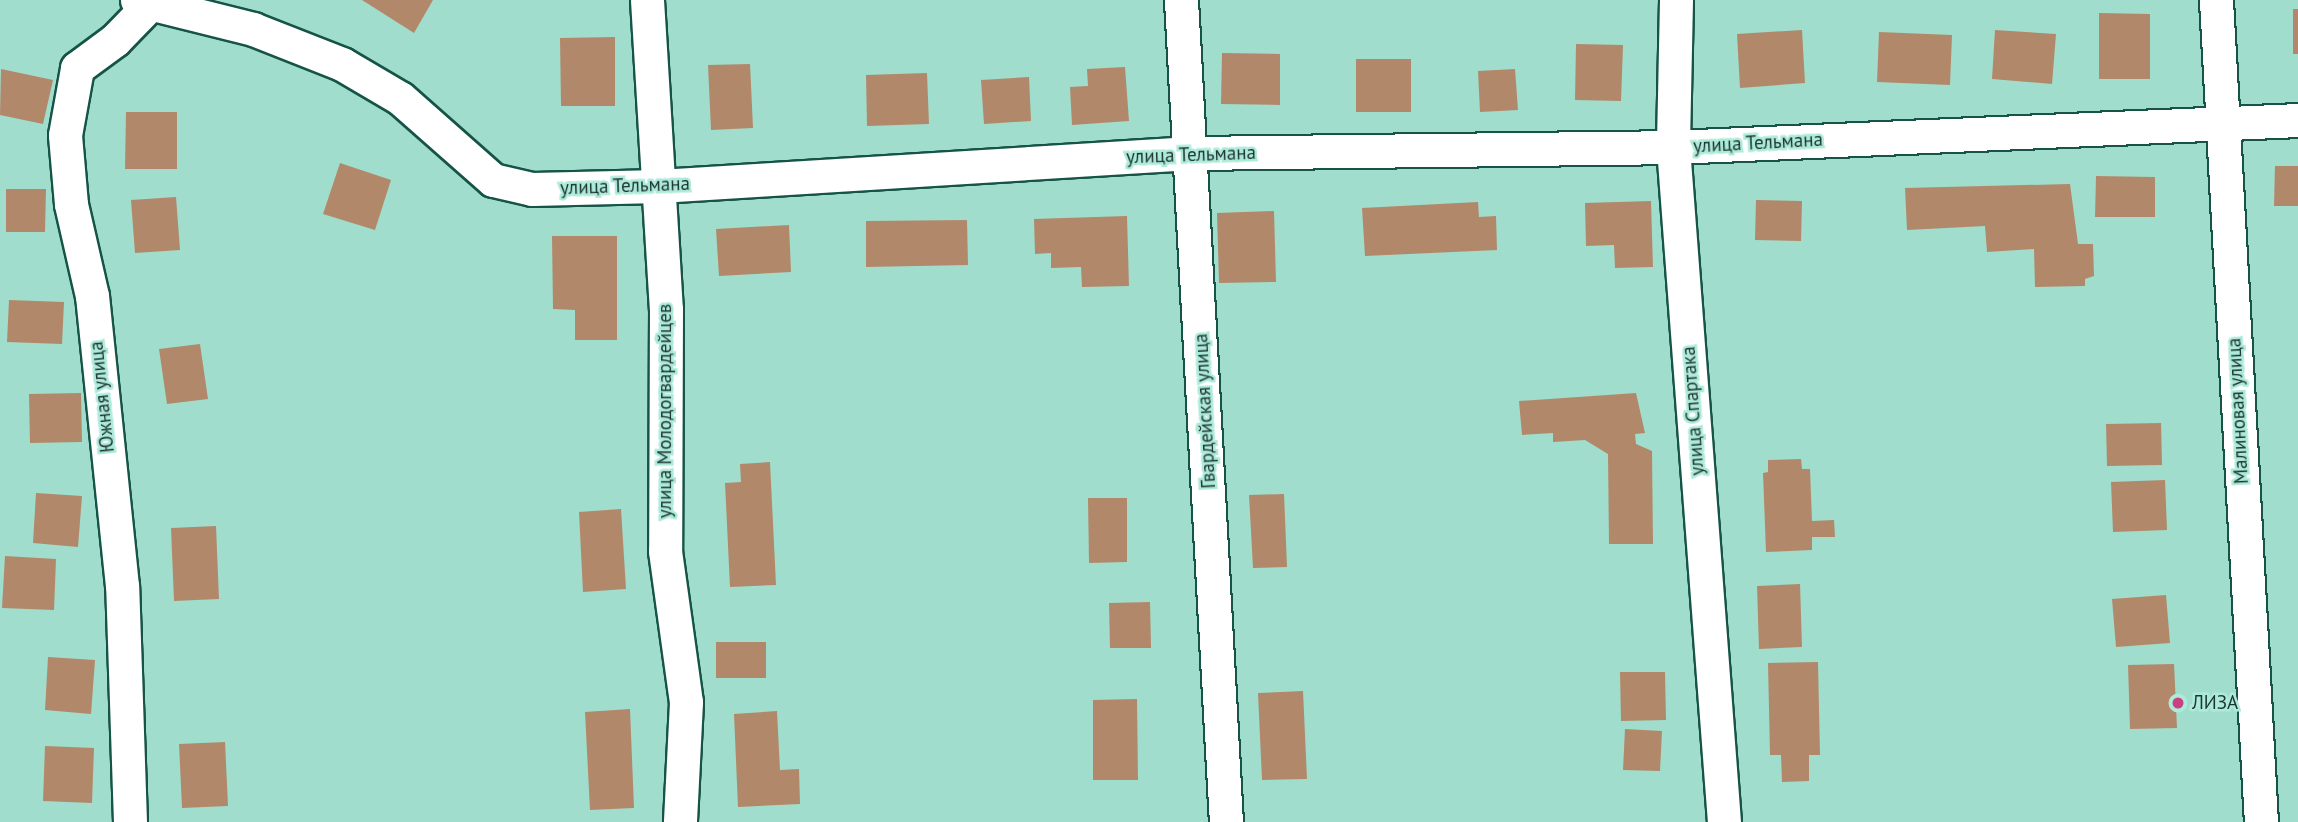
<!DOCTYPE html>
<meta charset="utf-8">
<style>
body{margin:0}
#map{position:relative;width:2298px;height:822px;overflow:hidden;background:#a0ddcc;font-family:"PT Sans",sans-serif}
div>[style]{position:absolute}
.building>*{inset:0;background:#b2886b}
.roads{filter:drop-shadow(2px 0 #155447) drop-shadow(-2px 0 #155447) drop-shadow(0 2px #155447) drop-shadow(0 -2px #155447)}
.minor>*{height:33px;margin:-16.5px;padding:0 16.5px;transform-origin:16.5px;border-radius:16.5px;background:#fff}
.dots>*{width:19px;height:19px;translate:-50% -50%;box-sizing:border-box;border:4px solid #adead9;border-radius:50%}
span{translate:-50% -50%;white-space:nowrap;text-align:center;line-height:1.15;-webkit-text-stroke:5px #adead9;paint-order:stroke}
.street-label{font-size:19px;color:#1c352f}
.poi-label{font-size:19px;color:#1c352f}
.left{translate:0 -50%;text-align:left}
</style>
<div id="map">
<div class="building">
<div style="clip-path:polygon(362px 0,433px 0,414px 33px)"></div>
<div style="clip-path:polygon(2293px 9px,2298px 9px,2298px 54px,2293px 54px)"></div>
<div style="clip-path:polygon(2099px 13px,2150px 14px,2150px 79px,2099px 79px)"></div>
<div style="clip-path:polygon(1802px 30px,1805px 83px,1740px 88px,1737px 34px)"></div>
<div style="clip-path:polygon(1995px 30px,2056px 34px,2052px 84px,1992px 79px)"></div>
<div style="clip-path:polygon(1879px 32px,1952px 35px,1950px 85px,1877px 82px)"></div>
<div style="clip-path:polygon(615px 37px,615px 106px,561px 106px,560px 38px)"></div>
<div style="clip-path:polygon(1576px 44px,1623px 45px,1621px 101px,1575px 100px)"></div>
<div style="clip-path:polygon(1222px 53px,1280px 54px,1280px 105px,1221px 104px)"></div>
<div style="clip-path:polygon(1356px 59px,1411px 59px,1411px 112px,1356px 112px)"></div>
<div style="clip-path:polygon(750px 64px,753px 128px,711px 130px,708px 65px)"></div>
<div style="clip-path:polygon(1125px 67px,1129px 121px,1072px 125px,1070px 87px,1088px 86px,1087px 69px)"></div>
<div style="clip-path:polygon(1px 69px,53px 80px,43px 124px,0 115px)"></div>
<div style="clip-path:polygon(1515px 69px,1518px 110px,1480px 112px,1478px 71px)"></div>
<div style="clip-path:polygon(927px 73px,929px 124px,867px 126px,866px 75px)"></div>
<div style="clip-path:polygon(1029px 77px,1031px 121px,984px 124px,981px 80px)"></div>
<div style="clip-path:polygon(126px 112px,177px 112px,177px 169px,125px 169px)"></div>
<div style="clip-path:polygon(340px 163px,391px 180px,375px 230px,323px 214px)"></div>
<div style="clip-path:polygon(2275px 166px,2298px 166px,2298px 206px,2274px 206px)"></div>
<div style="clip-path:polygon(2096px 176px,2155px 177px,2155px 217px,2095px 217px)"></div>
<div style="clip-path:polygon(2070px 184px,2078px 244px,2093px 244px,2094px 276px,2085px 279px,2085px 286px,2035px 287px,2034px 249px,1987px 252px,1985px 226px,1907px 230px,1905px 188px)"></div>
<div style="clip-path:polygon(6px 189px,46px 189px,45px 232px,6px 232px)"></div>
<div style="clip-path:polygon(176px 197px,180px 250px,135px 253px,131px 200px)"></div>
<div style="clip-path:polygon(1756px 200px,1802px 201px,1801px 241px,1755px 240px)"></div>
<div style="clip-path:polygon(1651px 201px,1653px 267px,1615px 268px,1614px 245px,1586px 246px,1585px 203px)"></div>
<div style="clip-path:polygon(1478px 202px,1479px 217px,1496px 216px,1497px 250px,1365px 256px,1362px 208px)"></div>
<div style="clip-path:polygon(1274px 211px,1276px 282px,1219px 283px,1217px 213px)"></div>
<div style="clip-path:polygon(1127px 216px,1129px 286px,1082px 287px,1081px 267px,1051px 268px,1051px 253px,1035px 254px,1034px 219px)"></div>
<div style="clip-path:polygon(967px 220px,968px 265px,866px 267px,866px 221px)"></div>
<div style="clip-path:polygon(789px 225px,791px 272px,719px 276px,716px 229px)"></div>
<div style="clip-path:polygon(552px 236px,617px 236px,617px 340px,575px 340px,575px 310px,553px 309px)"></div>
<div style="clip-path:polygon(9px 300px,64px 302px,62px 344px,7px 342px)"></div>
<div style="clip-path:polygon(200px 344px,208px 399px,167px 404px,159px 349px)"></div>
<div style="clip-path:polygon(81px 393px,82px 442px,30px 443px,29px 394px)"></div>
<div style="clip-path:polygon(1636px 393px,1645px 433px,1635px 434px,1636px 444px,1652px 451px,1653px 544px,1609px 544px,1608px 454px,1585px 440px,1553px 442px,1553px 433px,1522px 435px,1519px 401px)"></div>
<div style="clip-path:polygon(2161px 423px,2162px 465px,2107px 466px,2106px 424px)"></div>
<div style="clip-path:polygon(1801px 459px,1802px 469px,1810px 469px,1812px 521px,1834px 520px,1835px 537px,1812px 537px,1812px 550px,1766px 552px,1763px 473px,1768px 472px,1768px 460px)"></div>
<div style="clip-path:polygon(770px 462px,776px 585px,730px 587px,725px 483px,741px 482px,740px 464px)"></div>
<div style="clip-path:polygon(2165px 480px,2167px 530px,2113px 532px,2111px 482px)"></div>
<div style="clip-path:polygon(36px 493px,82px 496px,78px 547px,33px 543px)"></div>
<div style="clip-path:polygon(1284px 494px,1287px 567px,1253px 568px,1249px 495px)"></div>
<div style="clip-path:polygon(1088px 498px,1127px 498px,1127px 562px,1089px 563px)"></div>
<div style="clip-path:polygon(621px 509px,626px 589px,583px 592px,579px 512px)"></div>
<div style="clip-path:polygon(216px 526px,219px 599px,174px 601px,171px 528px)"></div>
<div style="clip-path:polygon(5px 556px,56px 559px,54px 610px,2px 608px)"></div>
<div style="clip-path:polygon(1800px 584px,1802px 647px,1759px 649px,1757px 586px)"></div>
<div style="clip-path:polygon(2166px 595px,2170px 643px,2116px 647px,2112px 599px)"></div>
<div style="clip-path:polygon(1150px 602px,1151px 648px,1110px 648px,1109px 603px)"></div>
<div style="clip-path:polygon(716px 642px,766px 642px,766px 678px,716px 678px)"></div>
<div style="clip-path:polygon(48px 657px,95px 660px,91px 714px,45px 710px)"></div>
<div style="clip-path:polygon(1818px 662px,1820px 755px,1809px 755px,1809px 781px,1782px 782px,1781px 755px,1770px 755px,1768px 663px)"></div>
<div style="clip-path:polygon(2174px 664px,2177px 728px,2130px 729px,2128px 665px)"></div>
<div style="clip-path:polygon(1620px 672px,1665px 672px,1666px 720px,1621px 721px)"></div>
<div style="clip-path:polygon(1303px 691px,1307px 779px,1262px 780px,1258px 693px)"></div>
<div style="clip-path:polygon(1137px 699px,1138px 780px,1093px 780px,1093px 700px)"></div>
<div style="clip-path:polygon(630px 709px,634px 808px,590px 810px,585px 712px)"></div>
<div style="clip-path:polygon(777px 711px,780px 770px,799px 769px,800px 804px,738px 807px,734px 714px)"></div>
<div style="clip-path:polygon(1625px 729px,1662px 731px,1660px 771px,1623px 770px)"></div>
<div style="clip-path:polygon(225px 742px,228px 806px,182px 808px,179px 744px)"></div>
<div style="clip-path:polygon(45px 746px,94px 748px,92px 803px,43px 801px)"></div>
</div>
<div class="roads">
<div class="minor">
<div style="left:137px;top:0;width:120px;rotate:14deg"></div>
<div style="left:253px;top:29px;width:96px;rotate:21.5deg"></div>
<div style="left:342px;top:64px;width:67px;rotate:30.4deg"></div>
<div style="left:400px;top:98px;width:124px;rotate:41.4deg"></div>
<div style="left:493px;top:180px;width:40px;rotate:13deg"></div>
<div style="left:532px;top:189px;width:127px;rotate:-1.4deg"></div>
<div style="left:659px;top:186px;width:533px;rotate:-3.55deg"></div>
<div style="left:1191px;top:153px;width:482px;rotate:-0.7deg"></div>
<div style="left:1673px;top:147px;width:626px;rotate:-2.47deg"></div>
<div style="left:647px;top:0;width:310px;rotate:86.5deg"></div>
<div style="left:666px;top:309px;width:242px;rotate:90.2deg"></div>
<div style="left:665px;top:551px;width:152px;rotate:82.1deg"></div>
<div style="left:686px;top:702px;width:120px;rotate:92.9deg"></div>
<div style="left:1181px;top:0;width:823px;rotate:86.87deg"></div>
<div style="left:1676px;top:0;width:147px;rotate:91.2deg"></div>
<div style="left:1673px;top:147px;width:677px;rotate:85.68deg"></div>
<div style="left:2216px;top:0;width:823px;rotate:86.87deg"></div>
<div style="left:130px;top:822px;width:236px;rotate:-91.9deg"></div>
<div style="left:122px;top:586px;width:292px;rotate:-95.9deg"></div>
<div style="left:92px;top:296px;width:94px;rotate:-102.9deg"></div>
<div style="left:71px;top:204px;width:69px;rotate:-95deg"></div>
<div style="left:65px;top:135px;width:68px;rotate:-79.8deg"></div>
<div style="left:77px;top:68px;width:47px;rotate:-36.4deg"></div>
<div style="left:115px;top:40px;width:46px;rotate:-45.9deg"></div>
<div style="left:147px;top:7px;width:7px;rotate:-90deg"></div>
</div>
</div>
<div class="dots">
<div style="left:2178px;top:703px;background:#c94180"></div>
</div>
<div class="street-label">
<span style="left:1758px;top:143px;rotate:-3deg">улица Тельмана</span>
<span style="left:1191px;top:155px;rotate:-2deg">улица Тельмана</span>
<span style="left:625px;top:186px;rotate:-2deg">улица Тельмана</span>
<span style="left:102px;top:397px;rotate:-96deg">Южная улица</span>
<span style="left:665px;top:411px;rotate:-90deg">улица Молодогвардейцев</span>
<span style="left:1205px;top:411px;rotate:-93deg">Гвардейская улица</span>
<span style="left:1693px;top:411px;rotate:-94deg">улица Спартака</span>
<span style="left:2238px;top:411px;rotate:-93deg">Малиновая улица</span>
</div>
<div class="poi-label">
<span class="left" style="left:2192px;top:703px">ЛИЗА</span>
</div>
</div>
